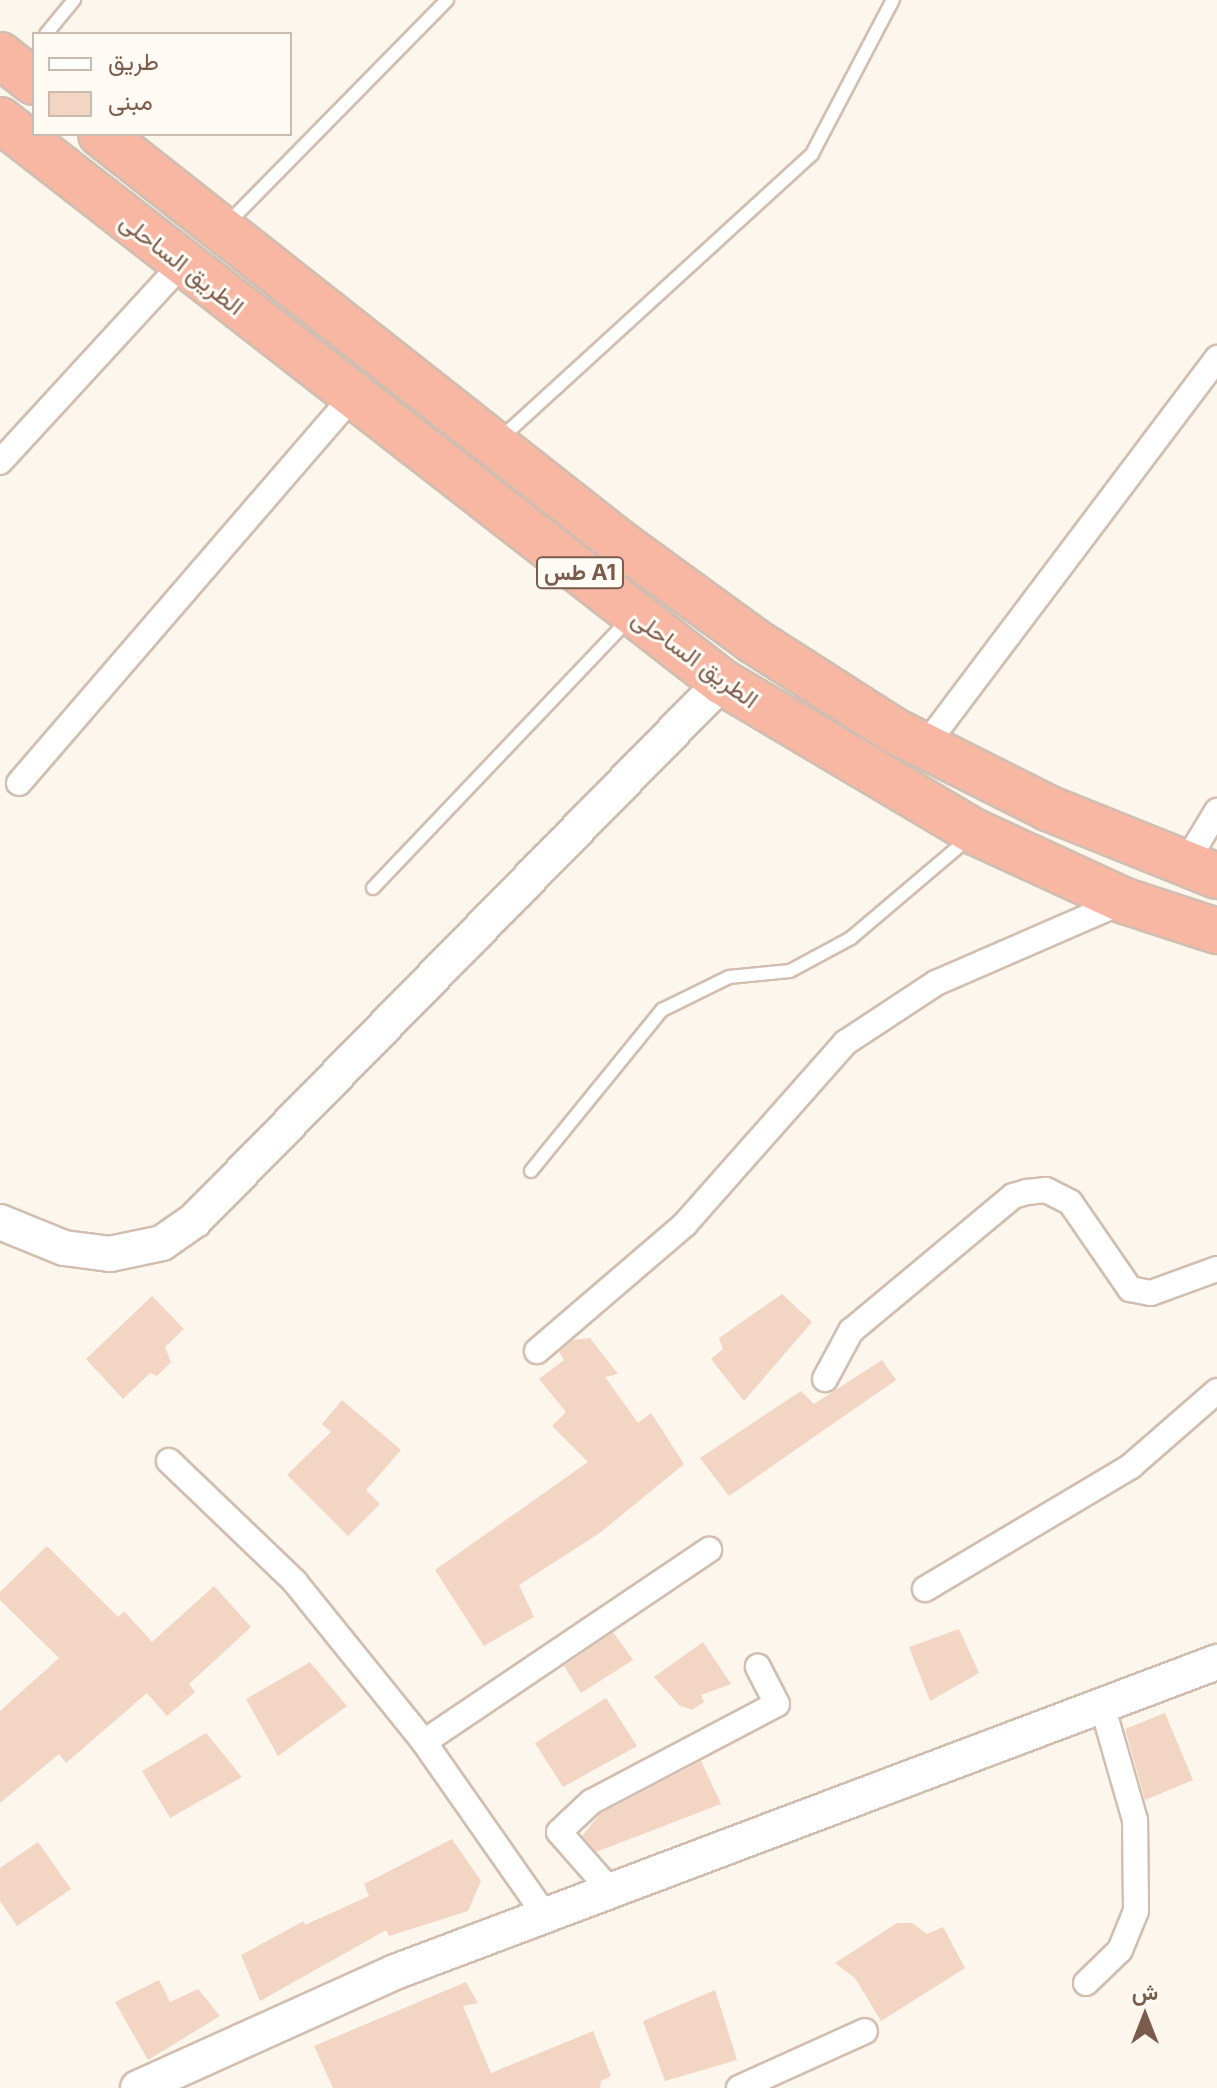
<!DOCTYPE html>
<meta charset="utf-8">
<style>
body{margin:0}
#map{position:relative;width:1217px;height:2088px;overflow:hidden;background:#fdf6ec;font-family:Inter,Vazirmatn,sans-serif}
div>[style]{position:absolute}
.building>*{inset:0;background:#f3d5c3}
.roads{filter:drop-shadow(2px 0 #d1beb0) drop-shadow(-2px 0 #d1beb0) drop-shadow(0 2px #d1beb0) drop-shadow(0 -2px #d1beb0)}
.lane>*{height:12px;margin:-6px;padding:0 6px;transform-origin:6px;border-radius:6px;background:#fff}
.street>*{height:24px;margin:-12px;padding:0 12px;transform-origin:12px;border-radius:12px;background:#fff}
.secondary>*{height:34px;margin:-17px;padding:0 17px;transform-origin:17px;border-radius:17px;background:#fff}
.highway>*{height:44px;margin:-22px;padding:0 22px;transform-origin:22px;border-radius:22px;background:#f7b7a3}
span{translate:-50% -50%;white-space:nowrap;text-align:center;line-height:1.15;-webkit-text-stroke:6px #fffaf3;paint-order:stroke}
.shield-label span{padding:2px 6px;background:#fffaf3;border:2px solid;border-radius:6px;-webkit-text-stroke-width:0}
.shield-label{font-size:22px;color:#7a5c4d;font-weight:700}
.street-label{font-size:24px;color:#7a5c4d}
.legend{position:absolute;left:32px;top:32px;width:260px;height:104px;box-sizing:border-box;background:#fffaf3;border:2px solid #cabbb1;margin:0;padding:10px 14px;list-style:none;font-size:24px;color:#7a5c4d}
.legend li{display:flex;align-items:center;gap:16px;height:40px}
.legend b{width:40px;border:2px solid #cabbb1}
.north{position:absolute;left:1105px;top:1976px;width:80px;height:80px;-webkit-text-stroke:6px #fffaf3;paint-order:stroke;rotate:0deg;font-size:22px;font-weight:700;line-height:32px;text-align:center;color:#7a5c4d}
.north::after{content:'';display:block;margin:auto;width:28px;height:36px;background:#7a5c4d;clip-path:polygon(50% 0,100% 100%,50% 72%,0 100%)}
</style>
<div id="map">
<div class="building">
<div style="clip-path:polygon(782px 1294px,812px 1322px,744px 1401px,711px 1359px,723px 1349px,719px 1338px)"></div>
<div style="clip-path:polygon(152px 1296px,184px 1329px,165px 1347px,171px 1362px,157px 1376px,150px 1373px,123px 1399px,86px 1359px)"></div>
<div style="clip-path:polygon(590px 1338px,618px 1374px,605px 1377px,638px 1423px,651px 1413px,684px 1464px,601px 1532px,519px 1585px,534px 1617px,484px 1646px,435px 1570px,588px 1462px,552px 1426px,566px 1412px,539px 1379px,564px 1360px,559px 1352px,573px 1340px)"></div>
<div style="clip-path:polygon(882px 1360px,896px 1380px,729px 1496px,700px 1458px,801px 1391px,814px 1404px)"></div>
<div style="clip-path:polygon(342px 1400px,401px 1450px,366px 1490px,380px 1504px,348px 1536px,287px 1475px,331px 1432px,322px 1424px)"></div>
<div style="clip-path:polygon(47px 1546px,118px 1617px,124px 1611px,152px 1642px,214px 1586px,251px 1627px,189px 1684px,195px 1692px,167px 1716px,147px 1693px,66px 1763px,59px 1754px,0 1803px,0 1711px,59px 1658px,0 1600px,0 1592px)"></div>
<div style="clip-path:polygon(959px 1629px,979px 1673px,930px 1701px,909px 1647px)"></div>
<div style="clip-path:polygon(613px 1632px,633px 1660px,581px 1693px,564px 1666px)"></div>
<div style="clip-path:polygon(703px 1642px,731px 1684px,701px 1695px,704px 1702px,692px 1710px,679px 1705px,654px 1677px)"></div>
<div style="clip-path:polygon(310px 1662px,347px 1706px,278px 1756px,246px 1699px)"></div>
<div style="clip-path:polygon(606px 1698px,637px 1746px,563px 1787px,535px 1743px)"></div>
<div style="clip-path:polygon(1165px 1713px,1193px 1780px,1145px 1800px,1125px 1729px)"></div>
<div style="clip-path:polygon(206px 1733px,242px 1777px,170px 1818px,142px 1771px)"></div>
<div style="clip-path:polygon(701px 1761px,721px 1804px,596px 1852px,582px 1836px,600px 1814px)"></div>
<div style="clip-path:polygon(452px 1839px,481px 1881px,468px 1911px,389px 1936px,386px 1930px,260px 2001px,241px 1955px,304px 1921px,305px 1925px,369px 1896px,364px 1884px)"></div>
<div style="clip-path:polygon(38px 1842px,71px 1889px,17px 1926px,0 1901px,0 1868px)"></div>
<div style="clip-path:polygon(897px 1923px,912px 1923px,927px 1934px,943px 1927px,965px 1968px,881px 2021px,855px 1978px,835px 1963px)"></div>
<div style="clip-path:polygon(159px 1980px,170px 2002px,198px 1989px,220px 2016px,148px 2060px,115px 2002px)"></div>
<div style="clip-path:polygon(466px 1982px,478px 2003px,463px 2006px,491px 2073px,593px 2031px,611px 2076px,601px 2081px,600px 2088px,333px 2088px,314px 2046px)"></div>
<div style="clip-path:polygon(715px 1990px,737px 2060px,665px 2081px,643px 2021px)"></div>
</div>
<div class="roads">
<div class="lane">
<div style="left:46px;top:34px;width:44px;rotate:-50.5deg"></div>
<div style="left:227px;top:224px;width:314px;rotate:-45.5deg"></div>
<div style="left:500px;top:439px;width:423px;rotate:-42.4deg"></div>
<div style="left:812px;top:154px;width:174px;rotate:-62.3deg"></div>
<div style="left:373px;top:888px;width:371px;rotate:-46.4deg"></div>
<div style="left:531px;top:1171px;width:208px;rotate:-50.9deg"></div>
<div style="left:662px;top:1010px;width:75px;rotate:-26.2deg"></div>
<div style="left:729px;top:977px;width:61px;rotate:-5.6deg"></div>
<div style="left:790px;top:971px;width:69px;rotate:-28.4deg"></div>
<div style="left:851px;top:938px;width:156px;rotate:-40.3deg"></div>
</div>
<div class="street">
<div style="left:0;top:462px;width:269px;rotate:-47.4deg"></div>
<div style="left:925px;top:746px;width:486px;rotate:-53deg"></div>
<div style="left:19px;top:783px;width:510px;rotate:-49.22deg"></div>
<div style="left:1185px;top:864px;width:62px;rotate:-58.9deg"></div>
<div style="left:537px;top:1351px;width:195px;rotate:-40.6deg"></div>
<div style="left:685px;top:1224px;width:242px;rotate:-48.5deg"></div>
<div style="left:845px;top:1043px;width:109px;rotate:-33.4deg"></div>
<div style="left:936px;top:983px;width:206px;rotate:-23.5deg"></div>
<div style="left:825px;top:1379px;width:55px;rotate:-61.6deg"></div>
<div style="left:851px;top:1331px;width:211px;rotate:-39.8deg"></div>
<div style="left:1013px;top:1196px;width:15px;rotate:-16deg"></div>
<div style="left:1027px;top:1192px;width:19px;rotate:-6deg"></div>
<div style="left:1046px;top:1190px;width:27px;rotate:27deg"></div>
<div style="left:1070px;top:1202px;width:106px;rotate:55.4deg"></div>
<div style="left:1130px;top:1289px;width:21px;rotate:11deg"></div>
<div style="left:1151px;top:1293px;width:70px;rotate:-20deg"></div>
<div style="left:169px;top:1461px;width:175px;rotate:43.8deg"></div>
<div style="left:295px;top:1582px;width:206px;rotate:51.1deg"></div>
<div style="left:424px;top:1742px;width:211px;rotate:55deg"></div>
<div style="left:925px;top:1589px;width:240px;rotate:-30.8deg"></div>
<div style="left:1131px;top:1466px;width:114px;rotate:-41.1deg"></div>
<div style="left:424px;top:1742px;width:344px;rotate:-34deg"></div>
<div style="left:610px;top:1890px;width:77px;rotate:-131.3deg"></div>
<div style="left:559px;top:1832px;width:44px;rotate:-43.2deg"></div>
<div style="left:591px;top:1802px;width:210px;rotate:-27.8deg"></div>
<div style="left:777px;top:1704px;width:42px;rotate:-117.2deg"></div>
<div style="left:1086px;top:1983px;width:47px;rotate:-44.1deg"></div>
<div style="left:1120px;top:1950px;width:42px;rotate:-67.7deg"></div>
<div style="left:1136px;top:1911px;width:91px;rotate:-90.6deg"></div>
<div style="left:1135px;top:1820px;width:120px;rotate:-106deg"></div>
<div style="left:739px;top:2088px;width:138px;rotate:-24.3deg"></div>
</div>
<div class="secondary">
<div style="left:0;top:1222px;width:69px;rotate:22.1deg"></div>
<div style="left:64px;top:1248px;width:46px;rotate:7.4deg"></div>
<div style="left:110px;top:1254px;width:53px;rotate:-11.9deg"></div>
<div style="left:162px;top:1243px;width:40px;rotate:-34.9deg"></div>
<div style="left:195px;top:1220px;width:753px;rotate:-45.59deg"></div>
<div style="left:138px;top:2088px;width:282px;rotate:-24.3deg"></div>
<div style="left:395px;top:1972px;width:879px;rotate:-20.66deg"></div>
</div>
<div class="highway">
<div style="left:0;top:55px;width:43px;rotate:38.5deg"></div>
<div style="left:0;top:120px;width:915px;rotate:37.9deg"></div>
<div style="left:722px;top:682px;width:294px;rotate:30.7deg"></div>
<div style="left:975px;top:832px;width:165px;rotate:24.7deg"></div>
<div style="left:1125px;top:901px;width:97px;rotate:18.1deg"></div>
<div style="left:101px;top:134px;width:657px;rotate:38.26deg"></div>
<div style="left:617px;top:541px;width:170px;rotate:36.1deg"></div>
<div style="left:754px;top:641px;width:165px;rotate:32.6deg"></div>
<div style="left:893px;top:730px;width:174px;rotate:26.7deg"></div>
<div style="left:1048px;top:808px;width:182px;rotate:21.9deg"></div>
</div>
</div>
<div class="shield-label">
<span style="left:580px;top:573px">طس A1</span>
</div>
<div class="street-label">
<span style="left:182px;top:264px;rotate:38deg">الطريق الساحلى</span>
<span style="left:695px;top:659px;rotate:36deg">الطريق الساحلى</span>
</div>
<ul class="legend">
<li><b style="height:10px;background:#fff"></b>طريق</li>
<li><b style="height:22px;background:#f3d5c3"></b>مبنى</li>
</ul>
<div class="north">ش</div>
</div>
